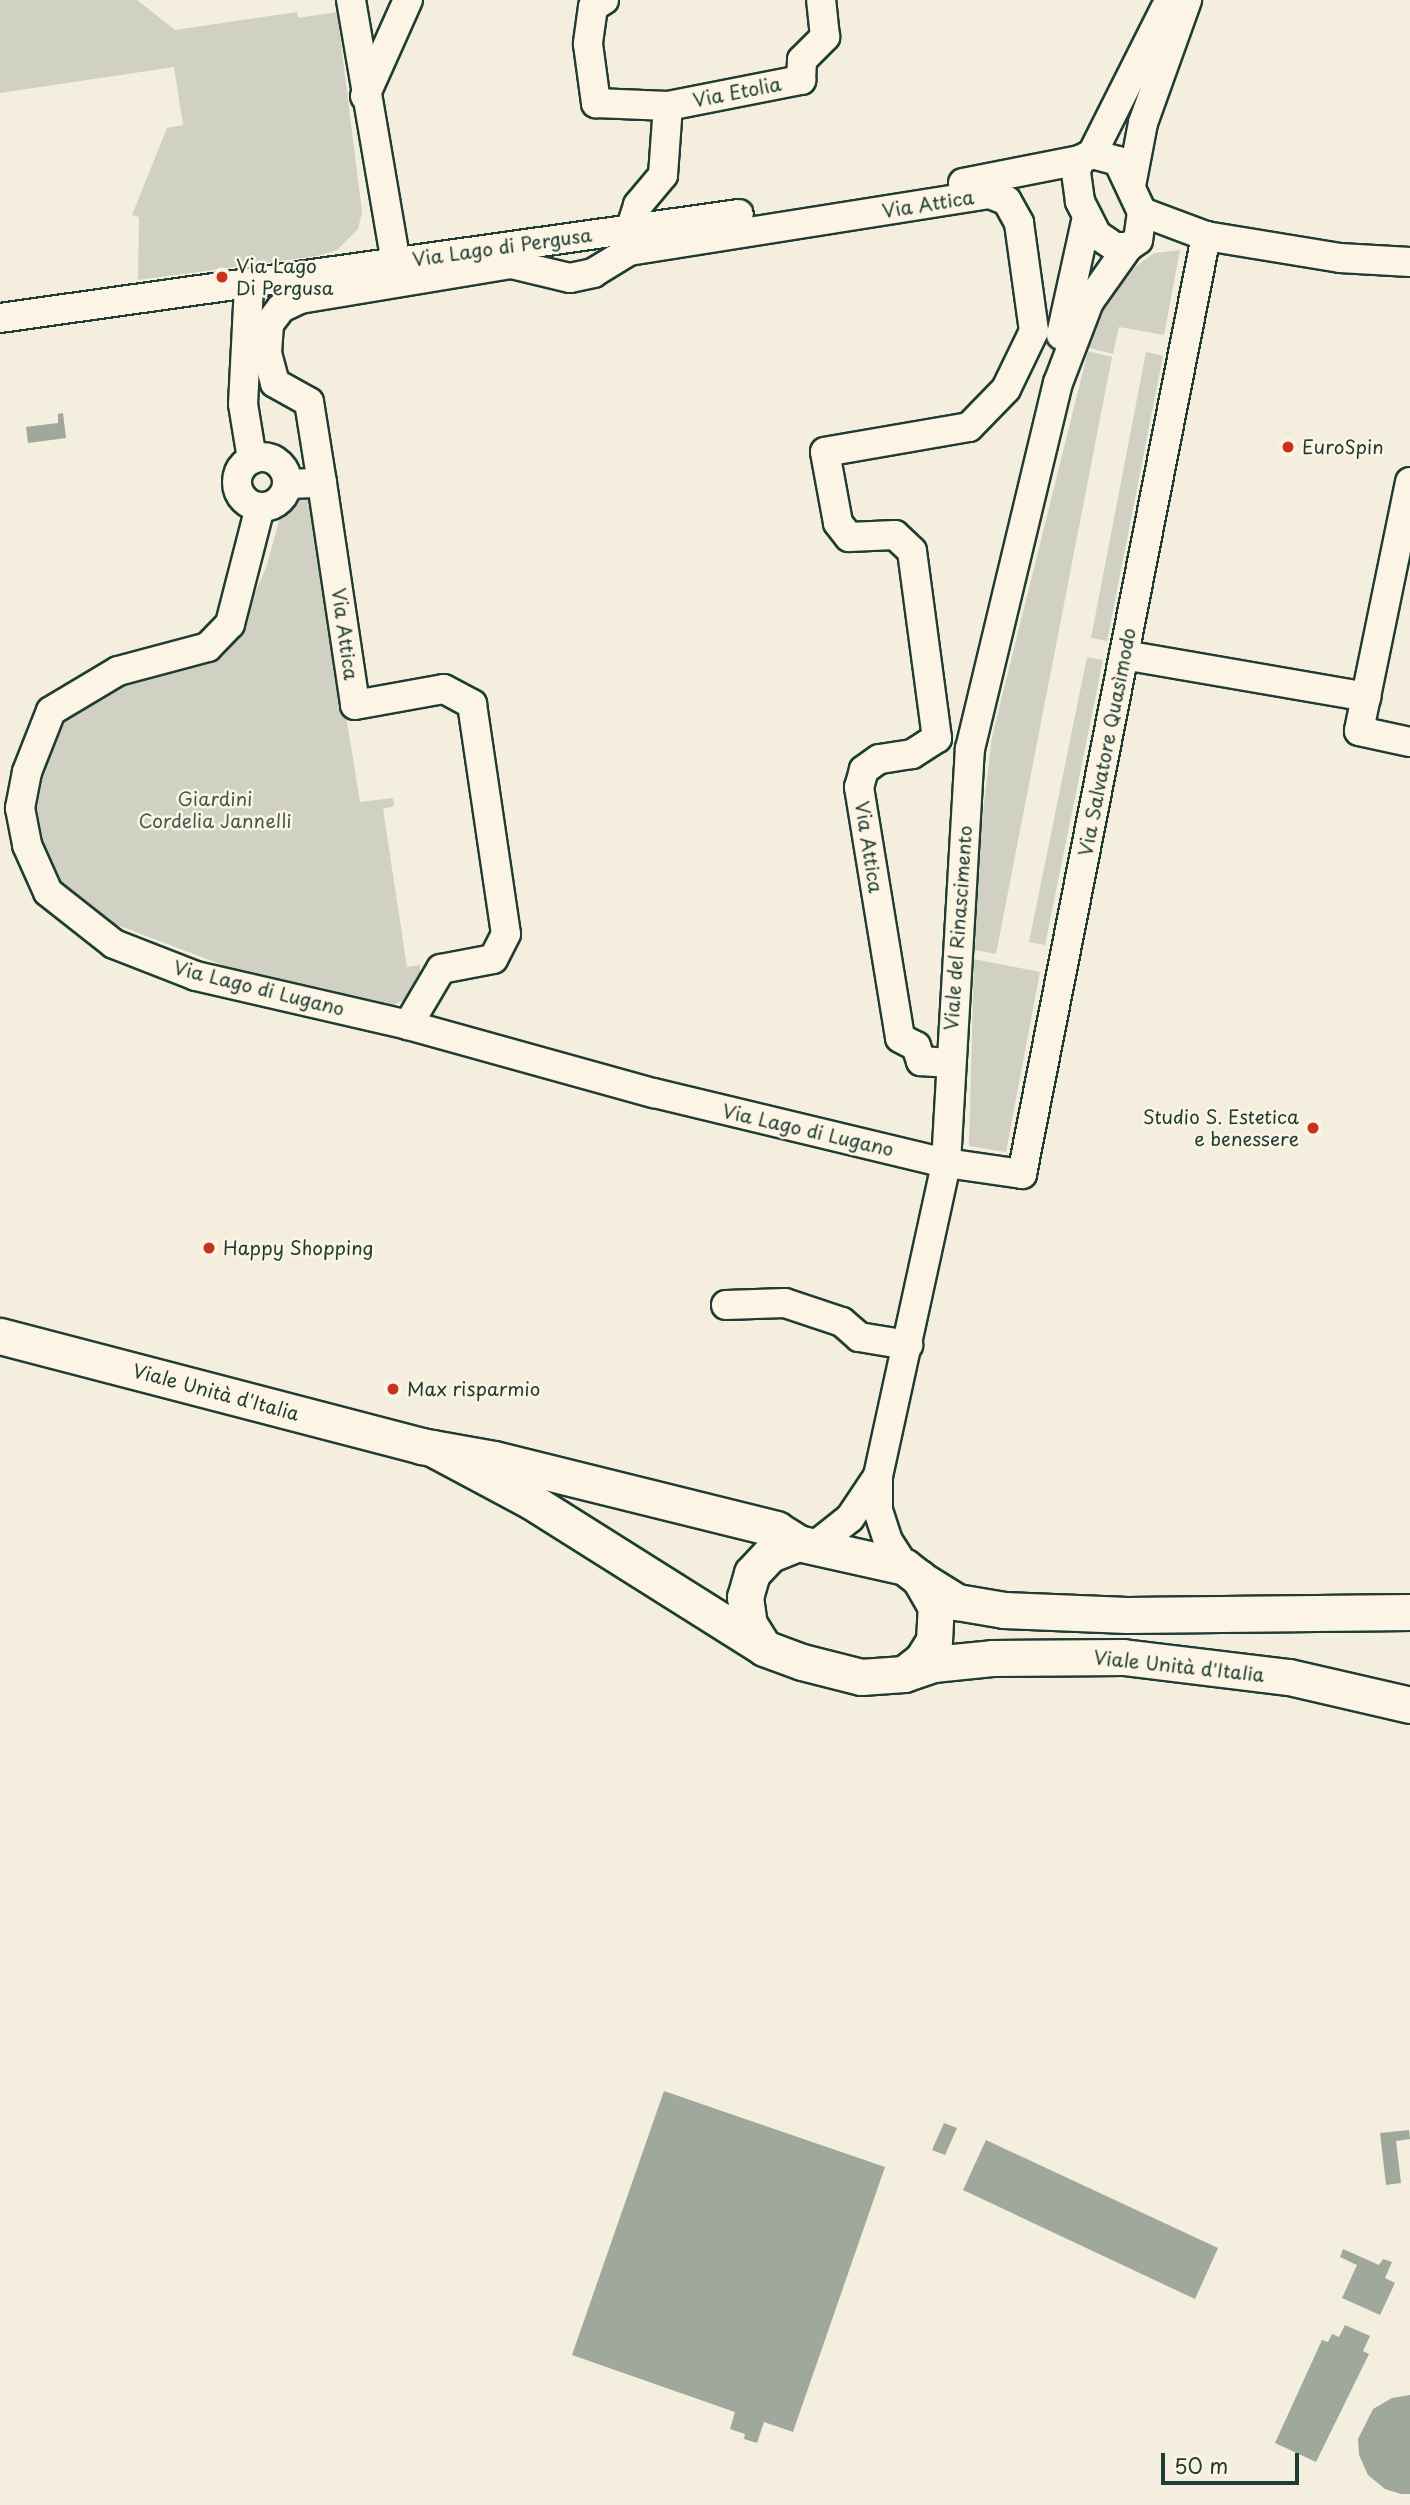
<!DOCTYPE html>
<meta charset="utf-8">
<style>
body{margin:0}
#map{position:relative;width:1410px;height:2505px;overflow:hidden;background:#f3eede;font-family:"Playpen Sans",sans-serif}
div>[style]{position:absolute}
.green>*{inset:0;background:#d0d1c2}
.water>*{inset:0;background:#a0a89b}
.roads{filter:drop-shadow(2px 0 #1f3d34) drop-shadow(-2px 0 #1f3d34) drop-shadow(0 2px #1f3d34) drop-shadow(0 -2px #1f3d34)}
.minor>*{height:28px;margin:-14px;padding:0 14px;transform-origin:14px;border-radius:14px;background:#fcf5e5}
.minor>.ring{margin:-14px;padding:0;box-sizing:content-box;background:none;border:28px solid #fcf5e5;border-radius:50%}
.major>*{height:35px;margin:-17.5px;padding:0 17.5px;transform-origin:17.5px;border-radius:17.5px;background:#fcf5e5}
.dots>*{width:19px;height:19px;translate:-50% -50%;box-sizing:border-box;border:4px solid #fcf5e5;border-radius:50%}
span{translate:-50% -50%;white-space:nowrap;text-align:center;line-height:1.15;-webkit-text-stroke:5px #fcf5e5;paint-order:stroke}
.street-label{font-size:19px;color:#1f3d34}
.poi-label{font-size:19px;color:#1f3d34}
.left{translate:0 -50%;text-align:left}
.right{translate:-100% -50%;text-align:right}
.park-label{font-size:19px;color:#425b50}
.scale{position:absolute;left:1161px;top:2453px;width:138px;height:32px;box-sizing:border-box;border:4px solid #1f3d34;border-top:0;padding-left:9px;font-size:21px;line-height:24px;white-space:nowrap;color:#1f3d34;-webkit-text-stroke:5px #fcf5e5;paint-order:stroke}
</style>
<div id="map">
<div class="green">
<div style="clip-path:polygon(0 0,137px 0,175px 30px,297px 12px,298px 18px,337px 12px,362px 212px,358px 229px,337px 250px,317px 256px,138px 280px,139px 217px,132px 215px,167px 128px,183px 125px,174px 67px,0 93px)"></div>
<div style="clip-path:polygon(1180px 250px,1164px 335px,1119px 327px,1113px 354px,1089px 348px,1097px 314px,1127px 273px,1154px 253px)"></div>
<div style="clip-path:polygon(1088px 351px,1112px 357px,996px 954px,975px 950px,978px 853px,992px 737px)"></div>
<div style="clip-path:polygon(1146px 352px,1163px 356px,1107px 641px,1091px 638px)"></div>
<div style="clip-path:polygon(303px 498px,311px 500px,360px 802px,393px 798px,394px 806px,383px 809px,407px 967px,420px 965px,420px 973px,408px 998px,391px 1006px,251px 976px,115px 924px,66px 892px,48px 867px,36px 839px,30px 796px,49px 742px,63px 722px,115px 683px,203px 663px,217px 652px,246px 613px,266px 568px,283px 507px)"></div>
<div style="clip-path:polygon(1087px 657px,1103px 660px,1045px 945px,1029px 942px)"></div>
<div style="clip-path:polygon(974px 959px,1040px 972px,1006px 1152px,969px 1146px)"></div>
</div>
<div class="water">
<div style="clip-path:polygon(63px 413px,66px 438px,28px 443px,26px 427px,58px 423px,58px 414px)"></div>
<div style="clip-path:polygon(664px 2091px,885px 2167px,793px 2432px,764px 2422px,757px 2443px,744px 2439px,745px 2434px,730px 2429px,735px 2412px,572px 2355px)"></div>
<div style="clip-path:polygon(944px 2123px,957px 2128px,945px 2155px,932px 2150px)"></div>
<div style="clip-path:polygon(1409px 2130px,1410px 2139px,1396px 2141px,1401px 2183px,1386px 2185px,1380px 2133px)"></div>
<div style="clip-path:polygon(986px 2140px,1218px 2248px,1195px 2299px,963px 2190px)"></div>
<div style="clip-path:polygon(1343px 2249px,1379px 2265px,1383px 2259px,1392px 2262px,1385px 2278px,1395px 2283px,1380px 2315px,1342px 2298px,1357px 2265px,1340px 2257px)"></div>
<div style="clip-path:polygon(1345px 2325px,1370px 2336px,1363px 2351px,1369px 2354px,1316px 2462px,1275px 2443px,1322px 2340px,1328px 2342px,1332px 2334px,1339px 2337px)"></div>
<div style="clip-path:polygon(1410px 2395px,1410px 2494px,1401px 2494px,1385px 2489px,1368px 2475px,1359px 2455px,1358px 2439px,1373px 2409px,1392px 2398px)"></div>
</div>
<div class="roads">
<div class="minor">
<div style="left:351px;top:0;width:266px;rotate:80.3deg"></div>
<div style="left:604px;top:0;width:13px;rotate:148deg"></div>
<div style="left:593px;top:7px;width:37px;rotate:98deg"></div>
<div style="left:588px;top:44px;width:60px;rotate:82.3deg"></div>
<div style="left:596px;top:103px;width:72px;rotate:2.4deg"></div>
<div style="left:668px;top:106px;width:136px;rotate:-11.1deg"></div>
<div style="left:801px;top:80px;width:20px;rotate:-87deg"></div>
<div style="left:802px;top:60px;width:33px;rotate:-45deg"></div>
<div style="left:825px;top:37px;width:37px;rotate:-96deg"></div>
<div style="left:365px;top:96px;width:105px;rotate:-65.9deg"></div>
<div style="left:1092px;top:154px;width:27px;rotate:15deg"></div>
<div style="left:1118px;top:161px;width:56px;rotate:64.8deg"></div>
<div style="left:1142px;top:212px;width:28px;rotate:98deg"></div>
<div style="left:1138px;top:240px;width:12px;rotate:145deg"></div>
<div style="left:1128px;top:247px;width:13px;rotate:180deg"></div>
<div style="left:1115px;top:247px;width:22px;rotate:-146deg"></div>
<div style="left:1097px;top:235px;width:38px;rotate:-117deg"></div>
<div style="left:1080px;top:201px;width:30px;rotate:-98deg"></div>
<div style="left:1076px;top:171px;width:12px;rotate:-70deg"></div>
<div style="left:1080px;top:160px;width:13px;rotate:-27deg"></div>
<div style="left:1092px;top:154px;width:162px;rotate:-63.3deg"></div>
<div style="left:963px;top:183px;width:119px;rotate:-11.1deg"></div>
<div style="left:1131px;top:186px;width:64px;rotate:-79.2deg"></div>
<div style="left:1143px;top:123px;width:131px;rotate:-70.3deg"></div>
<div style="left:1142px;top:212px;width:68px;rotate:20.6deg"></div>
<div style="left:1206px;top:236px;width:136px;rotate:9.3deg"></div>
<div style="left:1340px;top:258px;width:70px;rotate:3.3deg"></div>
<div style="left:630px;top:230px;width:26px;rotate:-72deg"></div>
<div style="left:638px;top:205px;width:39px;rotate:-50deg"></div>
<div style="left:663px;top:175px;width:69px;rotate:-85.9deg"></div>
<div style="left:249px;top:286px;width:118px;rotate:92.9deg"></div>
<div style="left:243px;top:404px;width:56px;rotate:80.7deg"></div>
<div style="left:0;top:318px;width:746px;rotate:-8.01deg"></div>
<div style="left:1061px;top:335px;width:121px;rotate:-77.6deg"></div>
<div class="ring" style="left:237px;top:457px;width:22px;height:22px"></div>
<div style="left:1410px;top:482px;width:254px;rotate:101.6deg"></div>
<div style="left:1359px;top:731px;width:52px;rotate:12.2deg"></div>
<div style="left:322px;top:483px;width:82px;rotate:-99.1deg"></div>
<div style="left:309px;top:402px;width:39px;rotate:-151deg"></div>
<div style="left:275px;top:383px;width:31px;rotate:-105deg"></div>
<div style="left:267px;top:353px;width:29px;rotate:-86deg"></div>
<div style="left:269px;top:324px;width:20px;rotate:-53deg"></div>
<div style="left:281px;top:308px;width:21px;rotate:-25deg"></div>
<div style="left:300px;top:299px;width:214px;rotate:-9.4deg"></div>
<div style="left:511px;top:264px;width:61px;rotate:13.3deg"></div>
<div style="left:570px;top:278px;width:24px;rotate:-12deg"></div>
<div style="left:593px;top:273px;width:42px;rotate:-31.4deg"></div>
<div style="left:629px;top:251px;width:365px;rotate:-9deg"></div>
<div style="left:990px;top:194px;width:18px;rotate:22deg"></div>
<div style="left:1007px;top:201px;width:25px;rotate:61deg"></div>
<div style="left:1019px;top:223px;width:109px;rotate:82.1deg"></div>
<div style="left:1034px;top:331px;width:64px;rotate:115.8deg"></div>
<div style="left:1006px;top:389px;width:53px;rotate:134.2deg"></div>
<div style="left:969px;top:427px;width:146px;rotate:170.2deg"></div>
<div style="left:825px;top:452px;width:72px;rotate:79.6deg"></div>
<div style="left:838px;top:523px;width:18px;rotate:52deg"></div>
<div style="left:849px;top:537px;width:46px;rotate:-2.5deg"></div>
<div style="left:895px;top:535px;width:23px;rotate:43deg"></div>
<div style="left:912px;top:551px;width:189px;rotate:82.4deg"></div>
<div style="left:937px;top:738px;width:30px;rotate:147deg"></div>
<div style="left:912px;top:754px;width:33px;rotate:171deg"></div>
<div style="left:879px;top:759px;width:19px;rotate:144deg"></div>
<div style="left:864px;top:770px;width:18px;rotate:106deg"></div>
<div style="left:859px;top:787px;width:254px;rotate:80.7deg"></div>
<div style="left:900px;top:1038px;width:18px;rotate:27deg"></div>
<div style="left:916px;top:1046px;width:16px;rotate:72deg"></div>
<div style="left:921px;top:1061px;width:28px;rotate:4deg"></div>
<div style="left:287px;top:484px;width:35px;rotate:-2deg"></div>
<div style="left:322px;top:483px;width:224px;rotate:81.5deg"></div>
<div style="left:355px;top:705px;width:90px;rotate:-10.2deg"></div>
<div style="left:444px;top:689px;width:32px;rotate:28deg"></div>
<div style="left:472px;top:704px;width:232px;rotate:81.6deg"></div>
<div style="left:506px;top:934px;width:28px;rotate:117deg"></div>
<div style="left:493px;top:959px;width:53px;rotate:169.1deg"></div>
<div style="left:441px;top:969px;width:65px;rotate:120.5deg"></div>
<div style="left:260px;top:507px;width:121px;rotate:104.4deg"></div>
<div style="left:230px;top:624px;width:32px;rotate:134deg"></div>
<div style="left:208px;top:647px;width:93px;rotate:165.1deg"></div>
<div style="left:118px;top:671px;width:78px;rotate:149.2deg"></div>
<div style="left:51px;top:711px;width:66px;rotate:111.5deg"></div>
<div style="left:27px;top:772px;width:37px;rotate:101deg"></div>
<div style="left:20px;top:808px;width:38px;rotate:79deg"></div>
<div style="left:27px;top:845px;width:51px;rotate:65.9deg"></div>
<div style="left:48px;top:892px;width:84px;rotate:38.2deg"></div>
<div style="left:114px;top:944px;width:88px;rotate:21.3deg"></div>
<div style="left:196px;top:976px;width:218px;rotate:13deg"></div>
<div style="left:408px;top:1025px;width:255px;rotate:15.5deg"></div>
<div style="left:654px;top:1093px;width:300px;rotate:13.5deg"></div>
<div style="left:946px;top:1163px;width:77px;rotate:8.2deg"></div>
<div style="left:1022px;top:1174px;width:956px;rotate:-78.9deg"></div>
<div style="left:1124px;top:655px;width:246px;rotate:9.8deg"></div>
<div style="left:726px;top:1305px;width:59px;rotate:-1.9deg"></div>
<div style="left:785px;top:1303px;width:60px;rotate:18.4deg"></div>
<div style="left:842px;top:1322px;width:23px;rotate:41deg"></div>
<div style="left:859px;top:1337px;width:50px;rotate:9.3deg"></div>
<div style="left:816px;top:1545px;width:43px;rotate:-38.5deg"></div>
<div style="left:850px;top:1518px;width:50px;rotate:-56.3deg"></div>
<div style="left:905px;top:1567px;width:31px;rotate:-123deg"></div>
<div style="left:888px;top:1541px;width:32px;rotate:-108deg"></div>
<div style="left:878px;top:1511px;width:35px;rotate:-90deg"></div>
<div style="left:878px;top:1476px;width:320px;rotate:-77.7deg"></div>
<div style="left:946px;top:1163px;width:415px;rotate:-86.7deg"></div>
<div style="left:970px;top:749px;width:376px;rotate:-76.5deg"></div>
<div style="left:1058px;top:383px;width:87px;rotate:-69.1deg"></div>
<div style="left:1089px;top:302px;width:67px;rotate:-54.7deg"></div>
</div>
<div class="major">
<div style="left:0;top:1336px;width:435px;rotate:14.6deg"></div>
<div style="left:421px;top:1446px;width:74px;rotate:10.1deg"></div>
<div style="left:494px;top:1459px;width:291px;rotate:13.9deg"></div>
<div style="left:776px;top:1529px;width:26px;rotate:32deg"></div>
<div style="left:432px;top:1448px;width:112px;rotate:28.2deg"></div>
<div style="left:531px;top:1501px;width:275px;rotate:32.2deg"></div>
<div style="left:764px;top:1648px;width:40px;rotate:20.2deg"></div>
<div style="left:802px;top:1662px;width:61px;rotate:14.3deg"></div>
<div style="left:861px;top:1677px;width:43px;rotate:-4deg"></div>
<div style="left:904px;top:1674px;width:23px;rotate:-38deg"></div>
<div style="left:922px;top:1660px;width:22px;rotate:-58deg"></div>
<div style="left:934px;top:1641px;width:34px;rotate:-87deg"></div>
<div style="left:936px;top:1607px;width:34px;rotate:-120deg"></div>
<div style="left:919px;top:1578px;width:18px;rotate:-142deg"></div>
<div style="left:905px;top:1567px;width:110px;rotate:-167.4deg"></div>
<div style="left:798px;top:1543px;width:31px;rotate:158deg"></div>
<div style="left:769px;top:1555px;width:25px;rotate:133deg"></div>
<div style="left:752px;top:1573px;width:25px;rotate:106deg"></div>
<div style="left:745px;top:1597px;width:27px;rotate:82deg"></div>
<div style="left:749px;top:1624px;width:28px;rotate:58deg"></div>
<div style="left:920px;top:1579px;width:44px;rotate:31.9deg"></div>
<div style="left:957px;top:1602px;width:48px;rotate:9.7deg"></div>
<div style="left:1004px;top:1610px;width:123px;rotate:2.3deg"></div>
<div style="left:1127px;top:1615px;width:283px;rotate:-0.6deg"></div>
<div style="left:904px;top:1674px;width:31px;rotate:-19deg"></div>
<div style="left:933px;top:1664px;width:59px;rotate:-5.8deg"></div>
<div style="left:992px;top:1658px;width:131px;rotate:-0.4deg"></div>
<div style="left:1123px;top:1657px;width:167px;rotate:6.9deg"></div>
<div style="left:1289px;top:1677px;width:124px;rotate:13deg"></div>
</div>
</div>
<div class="dots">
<div style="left:222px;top:277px;background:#c8321e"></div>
<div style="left:1288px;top:447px;background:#c8321e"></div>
<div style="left:1313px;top:1128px;background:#c8321e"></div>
<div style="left:209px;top:1248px;background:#c8321e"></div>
<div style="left:393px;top:1389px;background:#c8321e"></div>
</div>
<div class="street-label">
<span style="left:737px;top:92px;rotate:-11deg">Via Etolia</span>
<span style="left:928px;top:204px;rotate:-9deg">Via Attica</span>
<span style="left:502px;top:247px;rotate:-8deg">Via Lago di Pergusa</span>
<span style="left:345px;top:634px;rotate:82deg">Via Attica</span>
<span style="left:1107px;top:742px;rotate:-79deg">Via Salvatore Quasìmodo</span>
<span style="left:869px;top:847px;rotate:81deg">Via Attica</span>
<span style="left:958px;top:928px;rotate:-86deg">Viale del Rinascimento</span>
<span style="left:259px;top:988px;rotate:14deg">Via Lago di Lugano</span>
<span style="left:808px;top:1130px;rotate:13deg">Via Lago di Lugano</span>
<span style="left:216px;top:1392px;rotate:15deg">Viale Unità d'Italia</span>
<span style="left:1179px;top:1666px;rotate:6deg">Viale Unità d'Italia</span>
</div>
<div class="poi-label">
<span class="left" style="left:236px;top:277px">Via Lago<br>Di Pergusa</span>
<span class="left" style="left:1302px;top:447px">EuroSpin</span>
<span class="right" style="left:1299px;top:1128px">Studio S. Estetica<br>e benessere</span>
<span class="left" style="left:223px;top:1248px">Happy Shopping</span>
<span class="left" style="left:407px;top:1389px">Max risparmio</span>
</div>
<div class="park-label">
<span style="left:215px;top:810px">Giardini<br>Cordelia Jannelli</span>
</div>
<div class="scale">50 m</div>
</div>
